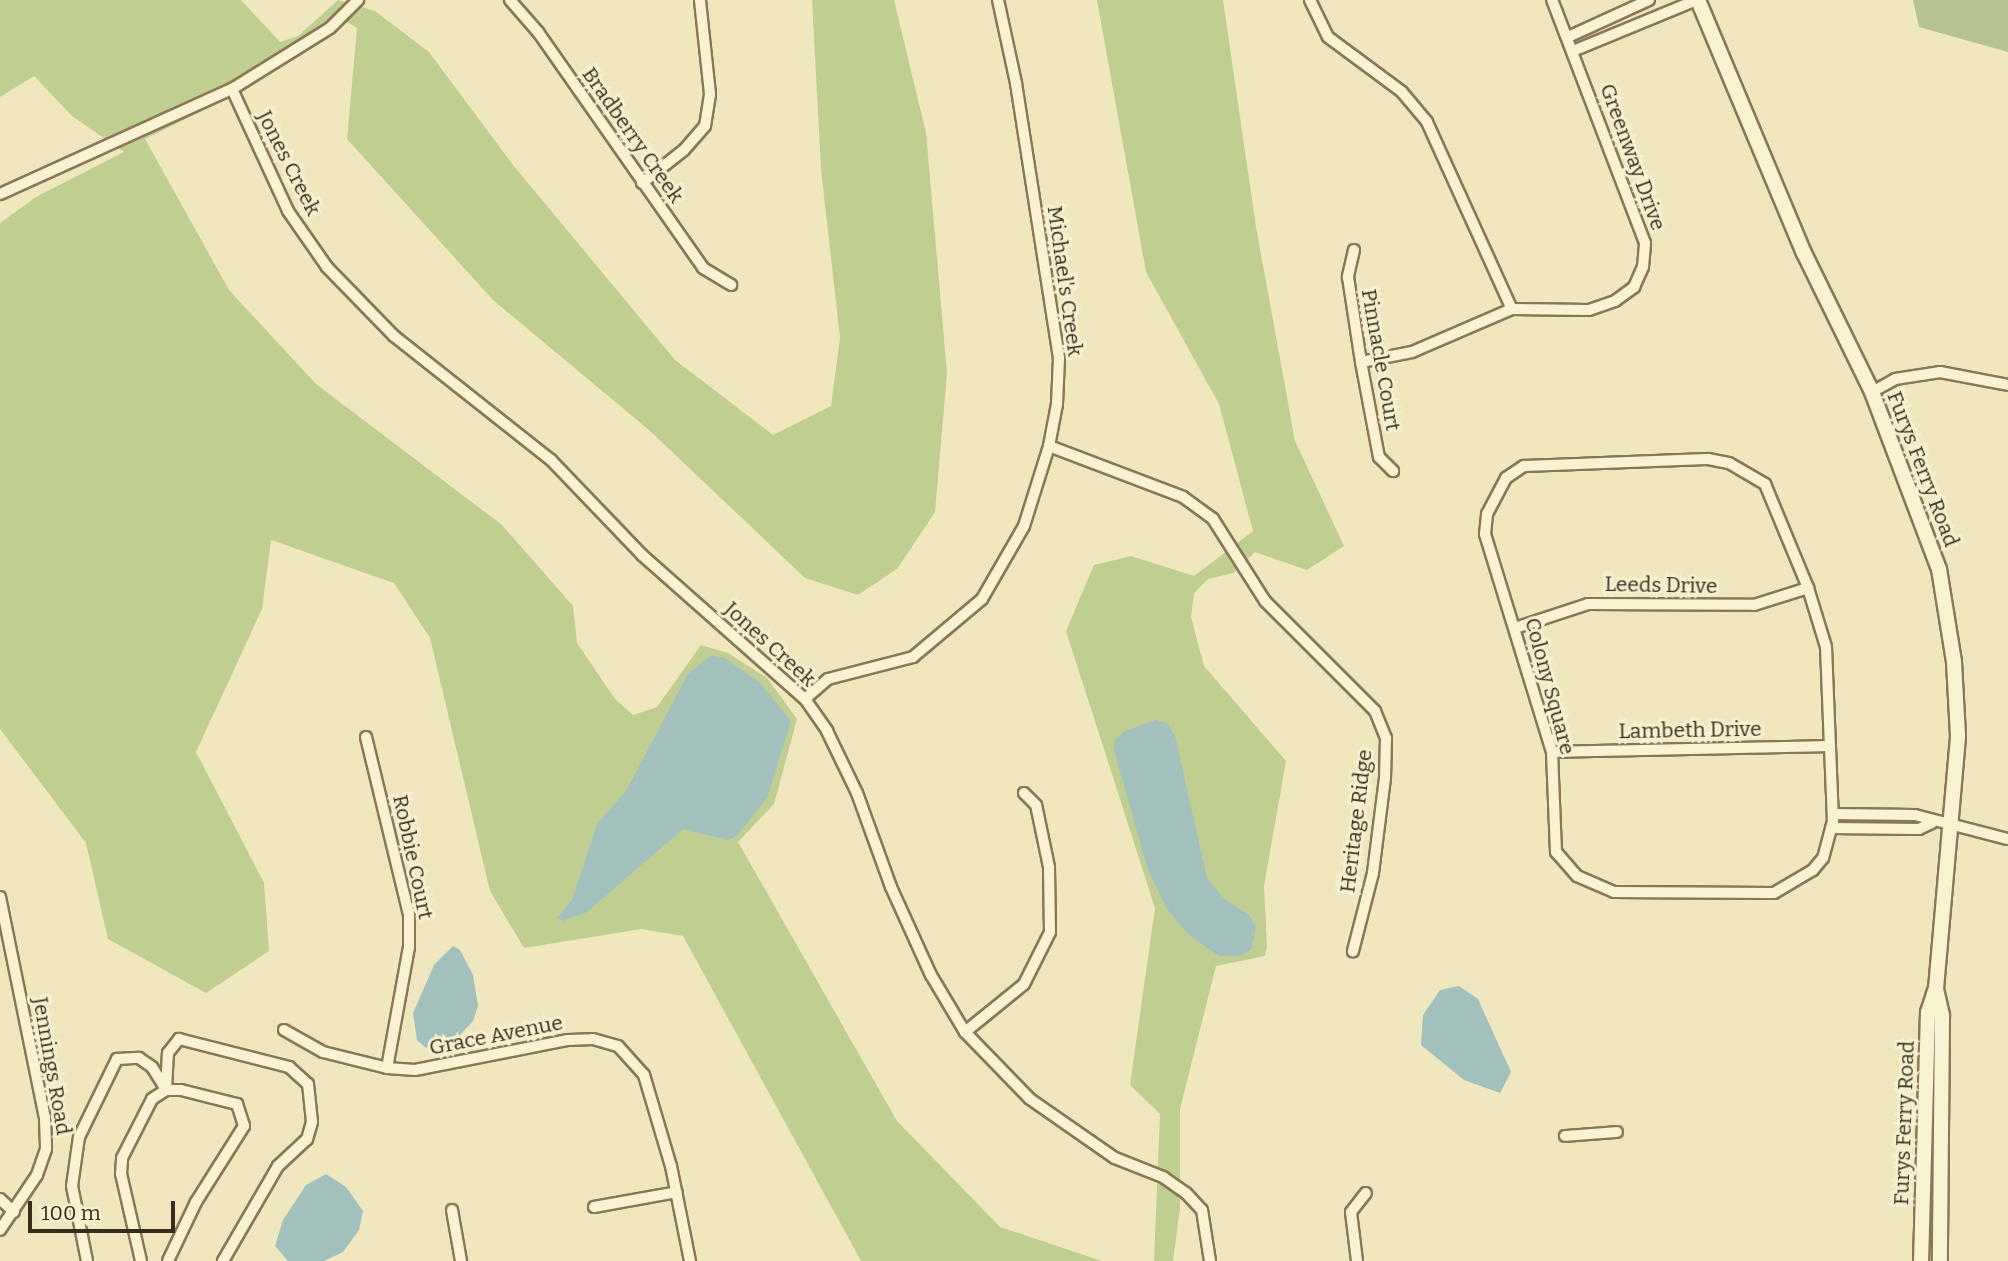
<!DOCTYPE html>
<style>
body{margin:0}
#map{position:relative;width:2008px;height:1261px;overflow:hidden;background:#f0e7be;font-family:Bitter,serif}
div>[style]{position:absolute}
.green>*{inset:0;background:#c0ce92}
.cemetery>*{inset:0;background:#b7c292}
.water>*{inset:0;background:#a2c1bc}
.roads{filter:drop-shadow(2px 0 #897856) drop-shadow(-2px 0 #897856) drop-shadow(0 2px #897856) drop-shadow(0 -2px #897856)}
.street>*{height:10px;margin:-5px;padding:0 5px;transform-origin:5px;border-radius:5px;background:#faf3d2}
.secondary>*{height:14px;margin:-7px;padding:0 7px;transform-origin:7px;border-radius:7px;background:#faf3d2}
span{translate:-50% -50%;white-space:nowrap;text-align:center;line-height:1.15;-webkit-text-stroke:6px #f7f0ce;paint-order:stroke}
.street-label{font-size:21px;color:#382d1c}
.scale{position:absolute;left:28px;top:1201px;width:147px;height:32px;box-sizing:border-box;border:4px solid #382d1c;border-top:0;padding-left:9px;font-size:21px;line-height:24px;white-space:nowrap;color:#382d1c;-webkit-text-stroke:5px #f7f0ce;paint-order:stroke}
</style>
<div id="map">
<div class="green">
<div style="clip-path:polygon(0 0,241px 0,280px 42px,298px 36px,338px 0,375px 11px,429px 52px,513px 165px,675px 360px,773px 435px,831px 406px,840px 338px,821px 169px,812px 0,894px 0,926px 133px,947px 373px,935px 512px,897px 569px,858px 595px,805px 578px,649px 430px,493px 300px,347px 139px,357px 28px,347px 22px,210px 107px,145px 139px,229px 290px,316px 384px,502px 525px,573px 606px,577px 643px,615px 699px,633px 715px,657px 707px,701px 645px,728px 653px,767px 678px,797px 719px,774px 804px,738px 842px,897px 1121px,1000px 1227px,1102px 1261px,861px 1261px,683px 936px,641px 929px,524px 948px,490px 891px,430px 638px,394px 583px,271px 540px,262px 609px,196px 752px,264px 883px,269px 951px,206px 993px,108px 939px,86px 843px,0 729px,0 223px,36px 197px,124px 152px,72px 116px,34px 76px,0 97px)"></div>
<div style="clip-path:polygon(1097px 0,1223px 0,1256px 227px,1295px 441px,1344px 546px,1307px 570px,1255px 552px,1233px 573px,1208px 579px,1194px 593px,1191px 617px,1204px 666px,1286px 761px,1264px 886px,1267px 947px,1265px 956px,1216px 966px,1180px 1109px,1180px 1208px,1173px 1261px,1154px 1261px,1160px 1114px,1130px 1085px,1155px 908px,1066px 631px,1094px 565px,1131px 556px,1194px 576px,1253px 531px,1219px 404px,1146px 272px)"></div>
</div>
<div class="cemetery">
<div style="clip-path:polygon(1913px 0,2008px 0,2008px 52px,1919px 27px)"></div>
</div>
<div class="water">
<div style="clip-path:polygon(711px 655px,725px 658px,760px 683px,791px 721px,767px 798px,737px 836px,728px 840px,683px 829px,587px 912px,563px 921px,557px 918px,572px 900px,597px 824px,626px 791px,688px 674px)"></div>
<div style="clip-path:polygon(1155px 720px,1167px 723px,1175px 736px,1207px 878px,1224px 899px,1249px 915px,1256px 927px,1251px 950px,1239px 956px,1219px 956px,1189px 935px,1167px 909px,1148px 870px,1114px 750px,1115px 740px,1123px 732px)"></div>
<div style="clip-path:polygon(453px 946px,460px 950px,473px 975px,478px 1006px,473px 1021px,460px 1035px,426px 1048px,417px 1040px,413px 1013px,434px 965px)"></div>
<div style="clip-path:polygon(1459px 986px,1478px 999px,1511px 1072px,1500px 1093px,1464px 1080px,1421px 1045px,1423px 1015px,1440px 990px)"></div>
<div style="clip-path:polygon(326px 1174px,346px 1187px,363px 1211px,359px 1230px,343px 1252px,324px 1261px,288px 1261px,275px 1246px,283px 1220px,306px 1185px)"></div>
</div>
<div class="roads">
<div class="street">
<div style="left:510px;top:0;width:43px;rotate:48.8deg"></div>
<div style="left:538px;top:32px;width:288px;rotate:55deg"></div>
<div style="left:703px;top:268px;width:33px;rotate:31deg"></div>
<div style="left:1310px;top:0;width:41px;rotate:64.1deg"></div>
<div style="left:1328px;top:37px;width:92px;rotate:36.6deg"></div>
<div style="left:1402px;top:92px;width:39px;rotate:50deg"></div>
<div style="left:1427px;top:122px;width:205px;rotate:65.6deg"></div>
<div style="left:1512px;top:309px;width:77px;rotate:0.7deg"></div>
<div style="left:1589px;top:310px;width:28px;rotate:-19deg"></div>
<div style="left:1615px;top:301px;width:24px;rotate:-36deg"></div>
<div style="left:1634px;top:287px;width:22px;rotate:-66deg"></div>
<div style="left:1643px;top:267px;width:24px;rotate:-85deg"></div>
<div style="left:1645px;top:243px;width:260px;rotate:-110.9deg"></div>
<div style="left:1568px;top:37px;width:89px;rotate:-24.6deg"></div>
<div style="left:1573px;top:51px;width:134px;rotate:-22.4deg"></div>
<div style="left:232px;top:89px;width:134px;rotate:65.3deg"></div>
<div style="left:288px;top:211px;width:68px;rotate:55.1deg"></div>
<div style="left:327px;top:267px;width:96px;rotate:45.8deg"></div>
<div style="left:394px;top:336px;width:200px;rotate:38.3deg"></div>
<div style="left:551px;top:460px;width:132px;rotate:46.2deg"></div>
<div style="left:642px;top:555px;width:217px;rotate:41.5deg"></div>
<div style="left:805px;top:699px;width:39px;rotate:55deg"></div>
<div style="left:827px;top:731px;width:69px;rotate:64.2deg"></div>
<div style="left:857px;top:793px;width:100px;rotate:70.1deg"></div>
<div style="left:891px;top:887px;width:97px;rotate:65.6deg"></div>
<div style="left:931px;top:975px;width:66px;rotate:59.2deg"></div>
<div style="left:965px;top:1032px;width:93px;rotate:45.9deg"></div>
<div style="left:1030px;top:1099px;width:103px;rotate:34.8deg"></div>
<div style="left:1115px;top:1158px;width:52px;rotate:21.6deg"></div>
<div style="left:1163px;top:1177px;width:28px;rotate:35deg"></div>
<div style="left:1186px;top:1193px;width:23px;rotate:47deg"></div>
<div style="left:1202px;top:1210px;width:52px;rotate:81.1deg"></div>
<div style="left:642px;top:183px;width:53px;rotate:-38.2deg"></div>
<div style="left:684px;top:150px;width:32px;rotate:-49deg"></div>
<div style="left:705px;top:126px;width:32px;rotate:-81deg"></div>
<div style="left:710px;top:94px;width:95px;rotate:-96.1deg"></div>
<div style="left:0;top:194px;width:255px;rotate:-24.4deg"></div>
<div style="left:232px;top:89px;width:115px;rotate:-31.9deg"></div>
<div style="left:330px;top:28px;width:40px;rotate:-45deg"></div>
<div style="left:1354px;top:250px;width:28px;rotate:103deg"></div>
<div style="left:1348px;top:277px;width:86px;rotate:81.3deg"></div>
<div style="left:1361px;top:362px;width:97px;rotate:79.3deg"></div>
<div style="left:1379px;top:457px;width:20px;rotate:45deg"></div>
<div style="left:1361px;top:362px;width:52px;rotate:-11.1deg"></div>
<div style="left:1412px;top:352px;width:109px;rotate:-23.3deg"></div>
<div style="left:1872px;top:392px;width:26px;rotate:-29deg"></div>
<div style="left:1895px;top:379px;width:46px;rotate:-8.8deg"></div>
<div style="left:1940px;top:372px;width:69px;rotate:10.8deg"></div>
<div style="left:1049px;top:446px;width:143px;rotate:20.8deg"></div>
<div style="left:1183px;top:497px;width:37px;rotate:36deg"></div>
<div style="left:1213px;top:519px;width:97px;rotate:57.6deg"></div>
<div style="left:1265px;top:601px;width:156px;rotate:45deg"></div>
<div style="left:1375px;top:711px;width:29px;rotate:68deg"></div>
<div style="left:1386px;top:738px;width:40px;rotate:91.4deg"></div>
<div style="left:1385px;top:778px;width:96px;rotate:97.2deg"></div>
<div style="left:1373px;top:873px;width:81px;rotate:104.4deg"></div>
<div style="left:1708px;top:459px;width:21px;rotate:11deg"></div>
<div style="left:1729px;top:463px;width:42px;rotate:30.3deg"></div>
<div style="left:1765px;top:484px;width:113px;rotate:67.5deg"></div>
<div style="left:1808px;top:588px;width:62px;rotate:73deg"></div>
<div style="left:1826px;top:647px;width:174px;rotate:87.7deg"></div>
<div style="left:1833px;top:821px;width:38px;rotate:105deg"></div>
<div style="left:1823px;top:858px;width:16px;rotate:130deg"></div>
<div style="left:1813px;top:870px;width:45px;rotate:149.5deg"></div>
<div style="left:1774px;top:893px;width:160px;rotate:-179.6deg"></div>
<div style="left:1614px;top:892px;width:40px;rotate:-156.6deg"></div>
<div style="left:1577px;top:876px;width:32px;rotate:-131deg"></div>
<div style="left:1556px;top:852px;width:100px;rotate:-92.3deg"></div>
<div style="left:1552px;top:752px;width:228px;rotate:-107.1deg"></div>
<div style="left:1485px;top:534px;width:20px;rotate:-84deg"></div>
<div style="left:1487px;top:514px;width:41px;rotate:-62.2deg"></div>
<div style="left:1506px;top:478px;width:22px;rotate:-34deg"></div>
<div style="left:1524px;top:466px;width:184px;rotate:-2.2deg"></div>
<div style="left:1515px;top:628px;width:77px;rotate:-18.2deg"></div>
<div style="left:1588px;top:604px;width:166px;rotate:0.3deg"></div>
<div style="left:1754px;top:605px;width:57px;rotate:-17.5deg"></div>
<div style="left:805px;top:699px;width:30px;rotate:-41deg"></div>
<div style="left:828px;top:679px;width:88px;rotate:-14.5deg"></div>
<div style="left:913px;top:657px;width:90px;rotate:-40deg"></div>
<div style="left:982px;top:599px;width:84px;rotate:-60.1deg"></div>
<div style="left:1024px;top:526px;width:84px;rotate:-72.6deg"></div>
<div style="left:1049px;top:446px;width:43px;rotate:-79.2deg"></div>
<div style="left:1057px;top:404px;width:46px;rotate:-87.5deg"></div>
<div style="left:1059px;top:358px;width:278px;rotate:-98.9deg"></div>
<div style="left:1016px;top:83px;width:85px;rotate:-102.2deg"></div>
<div style="left:366px;top:737px;width:183px;rotate:76.4deg"></div>
<div style="left:409px;top:915px;width:32px;rotate:90deg"></div>
<div style="left:409px;top:947px;width:123px;rotate:100.3deg"></div>
<div style="left:1552px;top:752px;width:276px;rotate:-1.2deg"></div>
<div style="left:1833px;top:814px;width:82px;rotate:0.7deg"></div>
<div style="left:1915px;top:815px;width:96px;rotate:14.5deg"></div>
<div style="left:1831px;top:828px;width:88px;rotate:0.7deg"></div>
<div style="left:1919px;top:829px;width:14px;rotate:-25deg"></div>
<div style="left:0;top:897px;width:226px;rotate:78.5deg"></div>
<div style="left:45px;top:1118px;width:31px;rotate:88deg"></div>
<div style="left:46px;top:1149px;width:28px;rotate:109deg"></div>
<div style="left:37px;top:1175px;width:66px;rotate:123.9deg"></div>
<div style="left:284px;top:1030px;width:45px;rotate:29.4deg"></div>
<div style="left:323px;top:1052px;width:66px;rotate:14deg"></div>
<div style="left:387px;top:1068px;width:28px;rotate:4deg"></div>
<div style="left:415px;top:1070px;width:156px;rotate:-11.1deg"></div>
<div style="left:568px;top:1040px;width:25px;rotate:-2deg"></div>
<div style="left:593px;top:1039px;width:26px;rotate:16deg"></div>
<div style="left:618px;top:1046px;width:39px;rotate:48deg"></div>
<div style="left:644px;top:1075px;width:95px;rotate:73.5deg"></div>
<div style="left:671px;top:1166px;width:97px;rotate:78.7deg"></div>
<div style="left:965px;top:1032px;width:76px;rotate:-39.1deg"></div>
<div style="left:1024px;top:984px;width:58px;rotate:-63.4deg"></div>
<div style="left:1050px;top:932px;width:65px;rotate:-90.9deg"></div>
<div style="left:1049px;top:867px;width:63px;rotate:-101.8deg"></div>
<div style="left:1036px;top:805px;width:17px;rotate:-135deg"></div>
<div style="left:166px;top:1090px;width:37px;rotate:-87deg"></div>
<div style="left:168px;top:1053px;width:18px;rotate:-52deg"></div>
<div style="left:179px;top:1039px;width:114px;rotate:14.3deg"></div>
<div style="left:289px;top:1067px;width:25px;rotate:42deg"></div>
<div style="left:308px;top:1084px;width:38px;rotate:84deg"></div>
<div style="left:312px;top:1122px;width:18px;rotate:106deg"></div>
<div style="left:307px;top:1139px;width:40px;rotate:137deg"></div>
<div style="left:278px;top:1166px;width:110px;rotate:120.1deg"></div>
<div style="left:1565px;top:1136px;width:52px;rotate:-4.4deg"></div>
<div style="left:0;top:1199px;width:19px;rotate:43deg"></div>
<div style="left:594px;top:1207px;width:84px;rotate:-10.2deg"></div>
<div style="left:452px;top:1210px;width:52px;rotate:80deg"></div>
<div style="left:87px;top:1261px;width:76px;rotate:-101.3deg"></div>
<div style="left:72px;top:1186px;width:49px;rotate:-81.9deg"></div>
<div style="left:79px;top:1137px;width:87px;rotate:-64deg"></div>
<div style="left:117px;top:1059px;width:22px;rotate:-3deg"></div>
<div style="left:139px;top:1058px;width:16px;rotate:35deg"></div>
<div style="left:152px;top:1067px;width:25px;rotate:58deg"></div>
<div style="left:141px;top:1261px;width:89px;rotate:-102.9deg"></div>
<div style="left:121px;top:1174px;width:16px;rotate:-86deg"></div>
<div style="left:122px;top:1158px;width:66px;rotate:-63deg"></div>
<div style="left:152px;top:1099px;width:17px;rotate:-33deg"></div>
<div style="left:166px;top:1090px;width:15px"></div>
<div style="left:181px;top:1090px;width:58px;rotate:14deg"></div>
<div style="left:237px;top:1104px;width:23px;rotate:72deg"></div>
<div style="left:244px;top:1126px;width:90px;rotate:122.3deg"></div>
<div style="left:196px;top:1202px;width:65px;rotate:115.4deg"></div>
<div style="left:1357px;top:1261px;width:49px;rotate:-97deg"></div>
<div style="left:1351px;top:1212px;width:24px;rotate:-52deg"></div>
</div>
<div class="secondary">
<div style="left:1698px;top:0;width:274px;rotate:67.3deg"></div>
<div style="left:1804px;top:253px;width:155px;rotate:63.9deg"></div>
<div style="left:1872px;top:392px;width:189px;rotate:69.3deg"></div>
<div style="left:1939px;top:569px;width:94px;rotate:80.8deg"></div>
<div style="left:1954px;top:662px;width:75px;rotate:86.9deg"></div>
<div style="left:1958px;top:737px;width:252px;rotate:95deg"></div>
<div style="left:1936px;top:988px;width:25px;rotate:108deg"></div>
<div style="left:1928px;top:1012px;width:249px;rotate:91.6deg"></div>
<div style="left:1936px;top:989px;width:28px;rotate:77deg"></div>
<div style="left:1942px;top:1016px;width:245px;rotate:90.5deg"></div>
</div>
</div>
<div class="street-label">
<span style="left:633px;top:135px;rotate:55deg">Bradberry Creek</span>
<span style="left:1633px;top:157px;rotate:70deg">Greenway Drive</span>
<span style="left:289px;top:163px;rotate:63deg">Jones Creek</span>
<span style="left:1065px;top:281px;rotate:82deg">Michael's Creek</span>
<span style="left:1381px;top:360px;rotate:80deg">Pinnacle Court</span>
<span style="left:1923px;top:469px;rotate:69deg">Furys Ferry Road</span>
<span style="left:1661px;top:585px;rotate:1deg">Leeds Drive</span>
<span style="left:770px;top:644px;rotate:42deg">Jones Creek</span>
<span style="left:1550px;top:686px;rotate:75deg">Colony Square</span>
<span style="left:1690px;top:730px;rotate:-1deg">Lambeth Drive</span>
<span style="left:1356px;top:821px;rotate:-83deg">Heritage Ridge</span>
<span style="left:413px;top:857px;rotate:78deg">Robbie Court</span>
<span style="left:496px;top:1035px;rotate:-11deg">Grace Avenue</span>
<span style="left:52px;top:1066px;rotate:80deg">Jennings Road</span>
<span style="left:1904px;top:1123px;rotate:-88deg">Furys Ferry Road</span>
</div>
<div class="scale">100 m</div>
</div>
